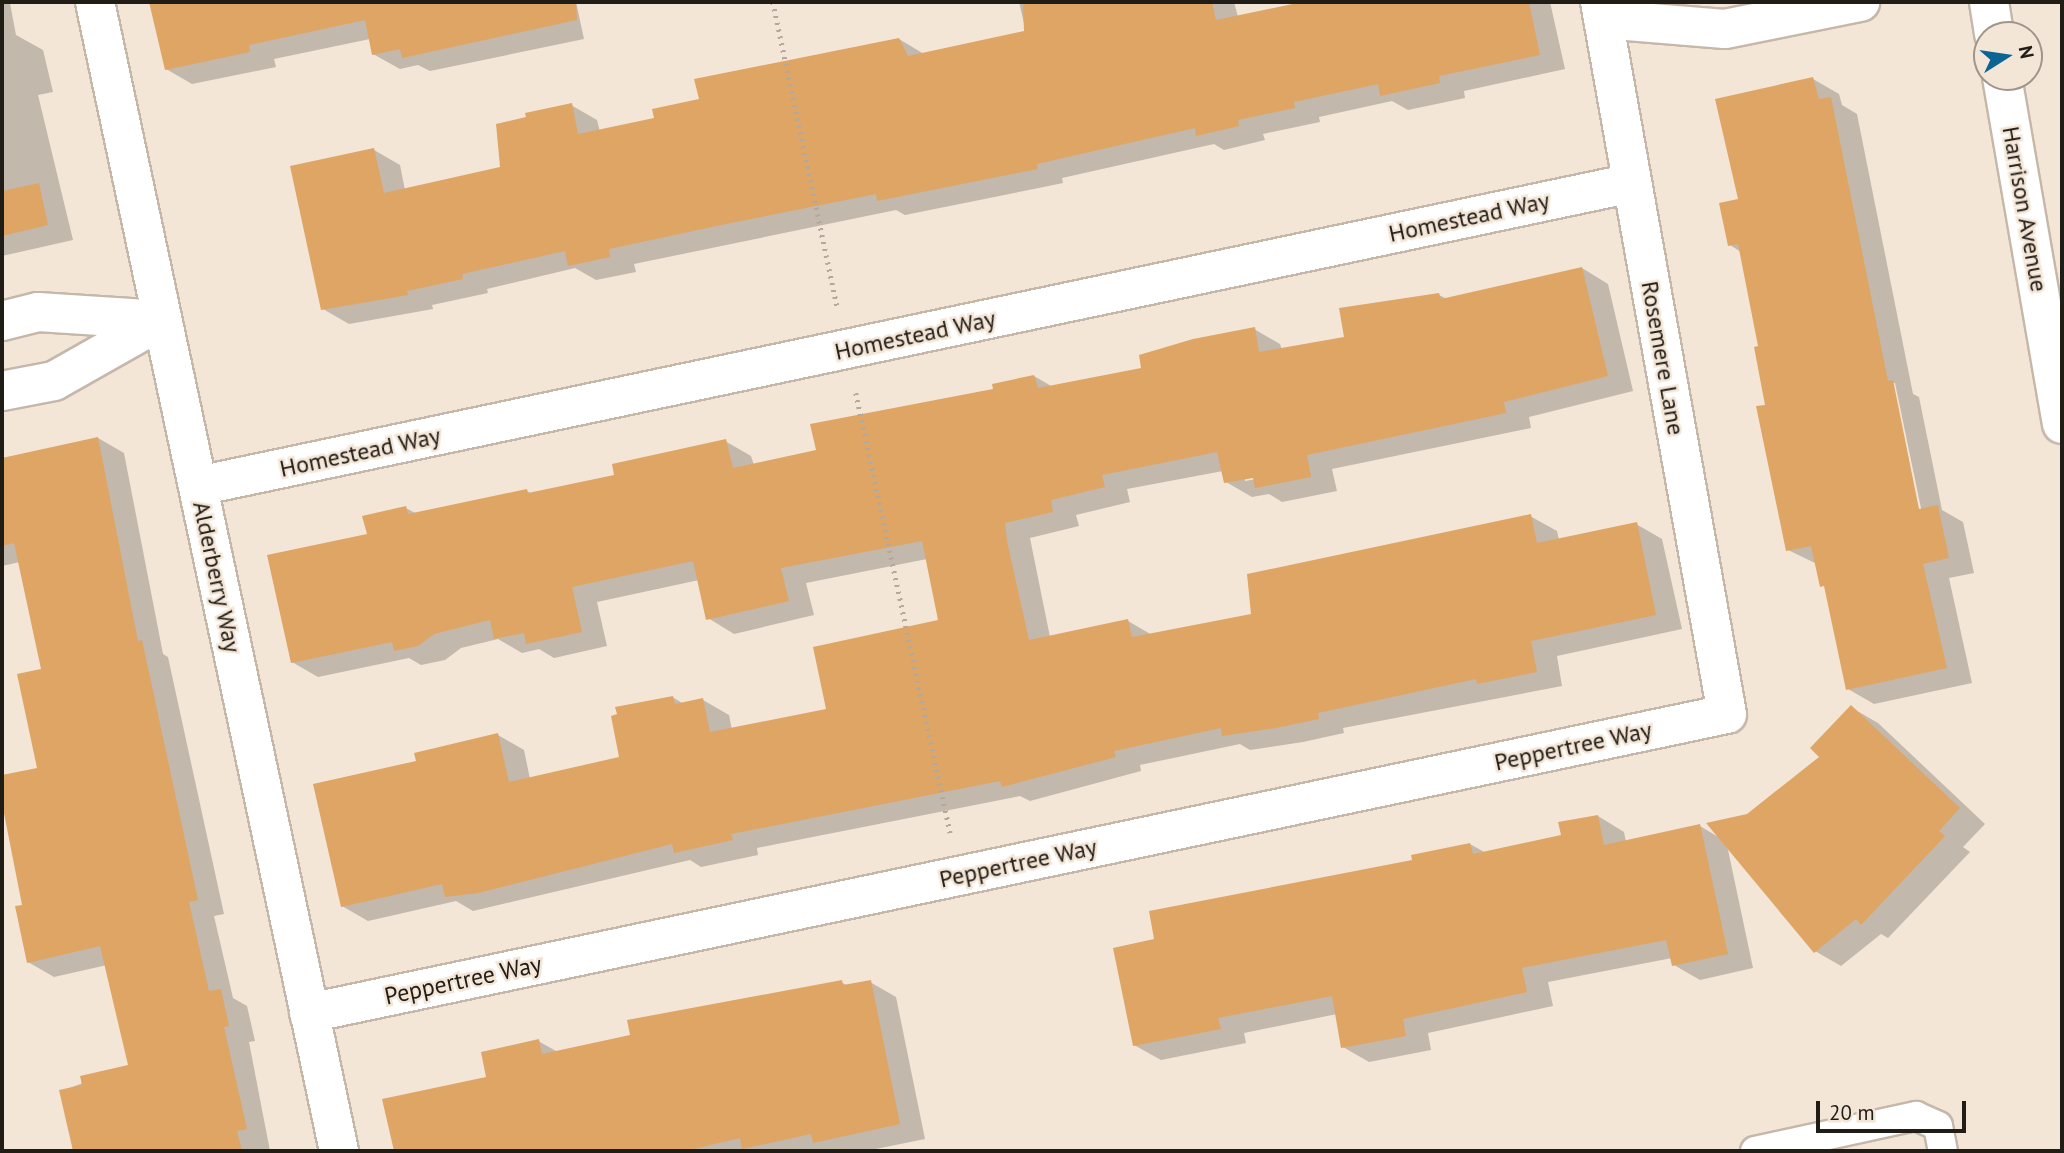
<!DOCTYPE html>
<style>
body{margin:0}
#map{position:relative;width:2064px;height:1153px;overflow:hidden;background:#f4e6d7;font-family:"PT Sans",sans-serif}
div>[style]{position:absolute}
.shadow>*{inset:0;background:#0003}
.building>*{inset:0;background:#dea565}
.path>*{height:4.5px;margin-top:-2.25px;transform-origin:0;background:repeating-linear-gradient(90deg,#b3a89c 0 2px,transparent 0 7px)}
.roads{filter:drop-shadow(2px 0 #c5b8aa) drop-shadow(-2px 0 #c5b8aa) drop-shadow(0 2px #c5b8aa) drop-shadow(0 -2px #c5b8aa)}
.service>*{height:28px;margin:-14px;padding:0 14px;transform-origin:14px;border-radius:14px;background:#fff}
.minor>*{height:38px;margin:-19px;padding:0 19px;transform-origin:19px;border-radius:19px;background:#fff}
.tertiary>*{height:38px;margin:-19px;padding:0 19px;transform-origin:19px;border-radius:19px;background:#fff}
span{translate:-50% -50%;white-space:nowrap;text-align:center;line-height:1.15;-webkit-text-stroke:5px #f4e6d7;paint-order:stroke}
.street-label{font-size:24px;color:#201c16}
.frame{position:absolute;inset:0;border:4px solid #201c16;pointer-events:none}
.north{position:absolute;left:1973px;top:21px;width:70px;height:70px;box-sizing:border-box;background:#f4e6d7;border:2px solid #9f958a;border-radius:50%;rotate:78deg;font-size:19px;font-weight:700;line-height:28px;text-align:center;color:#201c16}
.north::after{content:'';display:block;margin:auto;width:24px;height:32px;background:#0c6495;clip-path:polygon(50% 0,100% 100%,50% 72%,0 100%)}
.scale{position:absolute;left:1816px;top:1101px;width:150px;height:32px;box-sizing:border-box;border:4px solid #201c16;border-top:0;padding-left:9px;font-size:21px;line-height:24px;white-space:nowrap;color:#201c16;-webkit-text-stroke:5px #f4e6d7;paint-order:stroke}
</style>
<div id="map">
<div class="shadow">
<div style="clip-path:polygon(2px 2px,10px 3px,16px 35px,43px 50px,53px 92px,38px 95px,73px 240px,2px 256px)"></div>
<div style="clip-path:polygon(151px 2px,576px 2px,584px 39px,430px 71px,418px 65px,400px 69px,373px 54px,370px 39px,274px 59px,276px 67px,192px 84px,166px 69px)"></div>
<div style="clip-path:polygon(1019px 2px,1234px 2px,1238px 17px,1311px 2px,1550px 2px,1565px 69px,1464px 91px,1465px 98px,1408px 110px,1392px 101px,1319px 117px,1320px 122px,1263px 134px,1265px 140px,1224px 150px,1214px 144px,1062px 178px,1063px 183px,1024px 191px,905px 215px,896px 210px,634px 264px,636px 272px,596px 280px,575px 268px,487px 289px,488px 293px,432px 305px,433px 309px,349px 324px,323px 309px,374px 150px,400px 165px,405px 190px,502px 169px,571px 105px,597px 120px,600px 132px,656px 120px,701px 100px,899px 39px,924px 54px,1026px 32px)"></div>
<div style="clip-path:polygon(evenodd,1813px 79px,1839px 94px,1842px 105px,1857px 114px,1913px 394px,1919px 397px,1942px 510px,1963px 522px,1974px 573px,1949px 578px,1972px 683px,1874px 704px,1848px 689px,1826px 588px,1817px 564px,1788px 550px,1760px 348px,1741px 252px,1730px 245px,1740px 201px,1813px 79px,1892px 383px,1895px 383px,1923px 518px,1919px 518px,1892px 383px)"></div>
<div style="clip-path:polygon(evenodd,1582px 268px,1608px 284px,1633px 391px,1529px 417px,1531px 428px,1332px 469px,1337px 491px,1282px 502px,1269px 494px,1252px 497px,1226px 482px,1223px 471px,1127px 489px,1130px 502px,1076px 515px,1079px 526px,1030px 538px,1050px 637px,1128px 621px,1152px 635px,1253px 615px,1530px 516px,1557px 531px,1559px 540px,1636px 524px,1662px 539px,1682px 629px,1557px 656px,1562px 686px,1343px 728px,1344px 733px,1303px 742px,1250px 750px,1240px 744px,1140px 765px,1141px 771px,1030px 801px,1020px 796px,757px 848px,758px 855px,701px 867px,690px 860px,473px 911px,456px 901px,368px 921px,342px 906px,418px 763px,498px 735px,524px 750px,530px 779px,621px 759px,672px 697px,684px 704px,703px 700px,729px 715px,732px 730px,828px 711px,940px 621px,927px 559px,806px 583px,814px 615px,734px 634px,708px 618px,699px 580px,597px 602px,607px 646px,554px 658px,539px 649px,522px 653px,498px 639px,461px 648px,445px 660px,421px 665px,409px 658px,318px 677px,292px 662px,369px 535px,406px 508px,417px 514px,527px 491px,532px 494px,616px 476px,725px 441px,751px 456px,754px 465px,818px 451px,1034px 376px,1053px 387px,1144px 369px,1254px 329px,1280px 344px,1282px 350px,1346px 339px,1439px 295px,1447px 299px,1582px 268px,1245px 477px,1262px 478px,1245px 481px,1245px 477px)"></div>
<div style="clip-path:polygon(98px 438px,124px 453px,163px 654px,168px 657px,224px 914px,214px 916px,233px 998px,247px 1006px,255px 1041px,249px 1042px,270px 1151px,74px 1151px,61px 1091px,130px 1066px,107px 965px,54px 977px,28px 962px,24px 906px,2px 777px,39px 769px,43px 671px,20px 562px,2px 566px,2px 460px)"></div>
<div style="clip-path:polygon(1852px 708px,1878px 723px,1985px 824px,1963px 847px,1970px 852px,1888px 938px,1881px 934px,1841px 966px,1815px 951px,1727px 845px,1753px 968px,1700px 980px,1674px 965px,1672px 958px,1548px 982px,1553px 1006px,1428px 1033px,1431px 1050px,1369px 1062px,1343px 1047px,1337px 1014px,1244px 1033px,1246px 1043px,1161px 1060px,1134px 1045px,1156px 940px,1470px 844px,1486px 853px,1563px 837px,1598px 816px,1624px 832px,1626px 842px,1700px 826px,1720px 838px,1822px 757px)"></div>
<div style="clip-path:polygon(841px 982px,848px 986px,870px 982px,896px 997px,925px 1139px,866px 1151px,397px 1151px,385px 1101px,488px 1079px,538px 1041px,558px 1052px,632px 1037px,629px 1022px)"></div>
</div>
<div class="building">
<div style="clip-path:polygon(149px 2px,576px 2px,577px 20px,402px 58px,400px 49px,372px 55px,365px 20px,249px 45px,250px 52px,165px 70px)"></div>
<div style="clip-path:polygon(1023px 2px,1212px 2px,1216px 20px,1302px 2px,1529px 2px,1540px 55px,1439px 76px,1440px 83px,1380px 96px,1378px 84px,1294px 102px,1295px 108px,1238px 120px,1239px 126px,1196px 136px,1195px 128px,1037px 164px,1038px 169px,997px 177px,877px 201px,876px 194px,726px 224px,609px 249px,610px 257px,568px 266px,565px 251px,462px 274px,463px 279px,407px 291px,408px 295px,321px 310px,290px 166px,374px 148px,384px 193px,500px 167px,496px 124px,526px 117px,525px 113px,572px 103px,578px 134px,654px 118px,652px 109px,699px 99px,694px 79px,899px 38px,908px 56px,1024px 31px)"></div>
<div style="clip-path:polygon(1813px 77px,1819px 99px,1831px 97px,1888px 381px,1893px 380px,1919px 509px,1938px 505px,1949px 558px,1923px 564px,1947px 668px,1846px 690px,1824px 586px,1820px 587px,1811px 546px,1786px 551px,1756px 406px,1765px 405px,1754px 347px,1758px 346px,1738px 244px,1728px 246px,1719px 203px,1738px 199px,1715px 99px)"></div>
<div style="clip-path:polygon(39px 183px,48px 225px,2px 236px,2px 191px)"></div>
<div style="clip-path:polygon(1582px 267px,1608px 376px,1504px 402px,1506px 413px,1307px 455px,1311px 477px,1255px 488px,1253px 478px,1224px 483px,1217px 452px,1102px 475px,1105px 487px,1051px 500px,1053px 512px,1005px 523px,1007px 541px,1029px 640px,1128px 619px,1132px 637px,1251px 614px,1247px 574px,1531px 514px,1537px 543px,1637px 522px,1656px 615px,1531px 641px,1537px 672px,1477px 684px,1476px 679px,1318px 713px,1319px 719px,1276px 728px,1222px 736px,1221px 728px,1114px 751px,1116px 757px,1002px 787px,1000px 781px,731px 834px,733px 840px,674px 853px,672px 844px,478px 893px,445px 897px,442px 884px,341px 907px,313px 784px,416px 761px,414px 753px,498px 733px,509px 782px,619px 757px,611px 716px,617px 714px,615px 707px,673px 696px,675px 704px,703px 698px,710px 732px,826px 709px,813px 647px,938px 620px,922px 541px,781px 568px,789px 601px,706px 620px,693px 561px,572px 587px,582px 632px,526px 644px,524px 633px,494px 639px,490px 620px,434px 634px,418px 646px,394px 651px,392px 642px,291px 663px,267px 555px,367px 534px,362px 516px,406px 506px,408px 514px,527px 489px,528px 493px,614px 475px,612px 464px,726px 439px,733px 468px,816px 450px,810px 424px,993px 389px,992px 384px,1034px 375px,1038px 388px,1141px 368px,1139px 355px,1193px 339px,1255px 327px,1259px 352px,1344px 337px,1339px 308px,1439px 293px,1441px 299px)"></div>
<div style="clip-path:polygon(98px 437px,138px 641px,142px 640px,198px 900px,189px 902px,209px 991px,221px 989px,229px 1026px,224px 1027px,247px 1129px,237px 1131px,242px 1151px,73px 1151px,59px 1090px,82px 1085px,80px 1076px,128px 1065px,100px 946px,27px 963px,15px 906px,22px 905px,2px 803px,2px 775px,37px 768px,17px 674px,41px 669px,14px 543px,2px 546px,2px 458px)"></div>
<div style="clip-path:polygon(1851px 705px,1960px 808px,1939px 831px,1945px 836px,1861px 925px,1856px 919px,1814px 953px,1706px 823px,1747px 814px,1819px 757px,1810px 748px)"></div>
<div style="clip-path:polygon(1598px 815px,1604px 845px,1700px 824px,1728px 954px,1672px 966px,1666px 940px,1522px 968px,1527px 992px,1403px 1019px,1406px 1036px,1341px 1048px,1332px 996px,1218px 1018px,1221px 1029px,1133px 1046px,1113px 948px,1154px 939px,1149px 911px,1412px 860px,1411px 855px,1470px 843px,1473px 854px,1561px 835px,1558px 822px)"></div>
<div style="clip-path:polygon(842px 980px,843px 985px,871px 980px,900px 1124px,813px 1143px,811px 1134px,742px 1149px,740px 1138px,685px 1151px,394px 1151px,382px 1099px,486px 1077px,481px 1052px,539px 1039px,542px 1054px,630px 1035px,627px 1020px)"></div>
</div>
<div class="path">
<div style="left:773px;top:2px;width:311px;rotate:78.1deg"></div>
<div style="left:856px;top:393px;width:450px;rotate:77.9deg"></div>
</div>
<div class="roads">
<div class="service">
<div style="left:1755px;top:1151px;width:165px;rotate:-12.3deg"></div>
<div style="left:1916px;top:1116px;width:24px;rotate:24deg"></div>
<div style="left:1938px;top:1126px;width:25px;rotate:79deg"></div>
</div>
<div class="minor">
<div style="left:95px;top:2px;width:1175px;rotate:78.01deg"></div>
<div style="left:1603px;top:19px;width:122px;rotate:4.7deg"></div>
<div style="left:1725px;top:29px;width:138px;rotate:-11.3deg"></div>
<div style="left:2px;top:321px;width:37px;rotate:-14deg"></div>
<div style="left:38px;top:312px;width:124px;rotate:3.7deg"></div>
<div style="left:2px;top:391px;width:53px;rotate:-10.9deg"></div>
<div style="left:54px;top:381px;width:124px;rotate:-29.5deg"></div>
<div style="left:198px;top:486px;width:1466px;rotate:-11.93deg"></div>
<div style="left:309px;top:1013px;width:1449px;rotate:-11.91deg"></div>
<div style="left:1727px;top:714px;width:723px;rotate:-100.11deg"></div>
</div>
<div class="tertiary">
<div style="left:1989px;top:2px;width:33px;rotate:81deg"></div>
<div style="left:2002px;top:77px;width:352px;rotate:80.2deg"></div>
</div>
</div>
<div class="street-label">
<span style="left:2025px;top:209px;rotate:80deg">Harrison Avenue</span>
<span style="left:1469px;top:217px;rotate:-12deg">Homestead Way</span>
<span style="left:915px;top:335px;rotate:-12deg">Homestead Way</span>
<span style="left:1663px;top:358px;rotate:80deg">Rosemere Lane</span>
<span style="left:360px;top:452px;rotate:-12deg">Homestead Way</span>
<span style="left:217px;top:577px;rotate:78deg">Alderberry Way</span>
<span style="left:1573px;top:746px;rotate:-12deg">Peppertree Way</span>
<span style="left:1018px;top:863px;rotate:-12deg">Peppertree Way</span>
<span style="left:463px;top:980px;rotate:-12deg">Peppertree Way</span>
</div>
<div class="frame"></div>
<div class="north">N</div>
<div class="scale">20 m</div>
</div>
